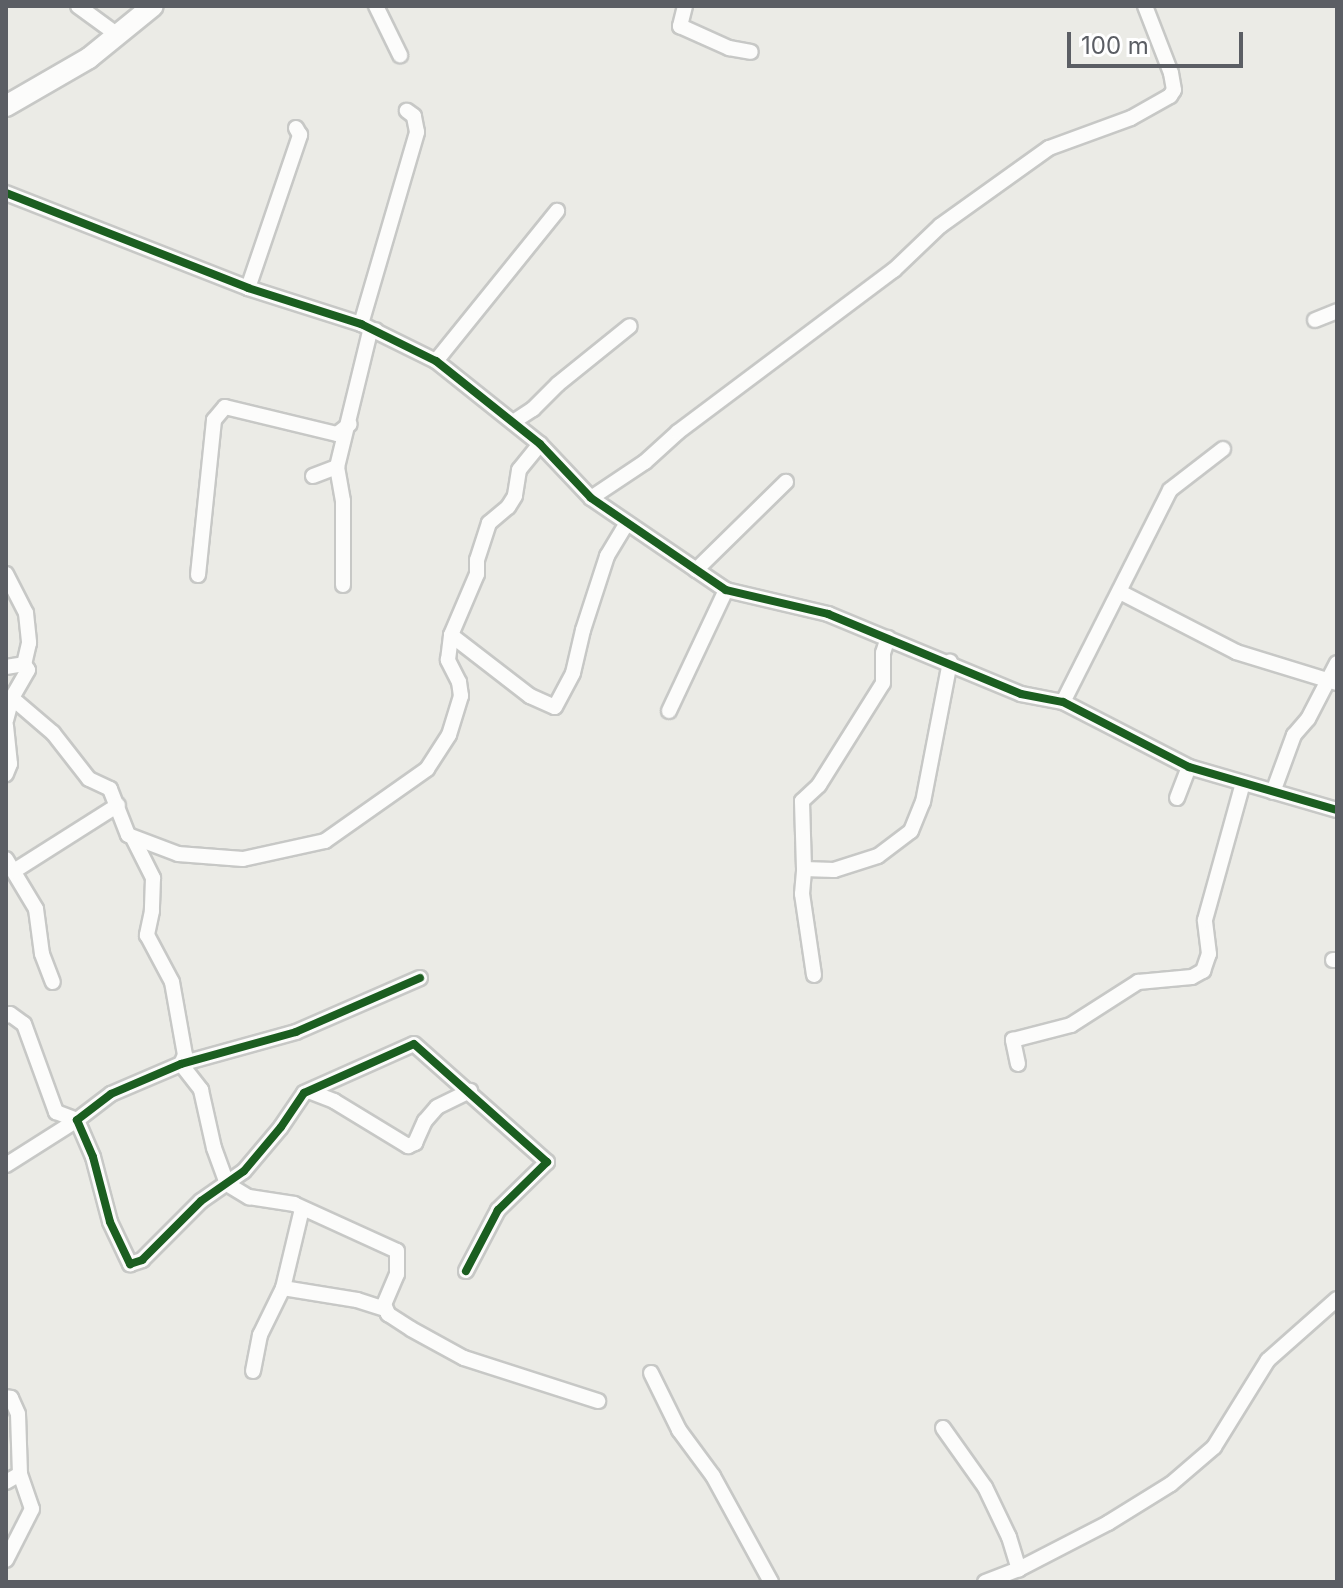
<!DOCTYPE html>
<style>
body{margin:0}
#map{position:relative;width:1343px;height:1588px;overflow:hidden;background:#ebebe6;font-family:Inter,sans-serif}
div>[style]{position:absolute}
.roads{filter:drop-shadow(2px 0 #c7c8c6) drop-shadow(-2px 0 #c7c8c6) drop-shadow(0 2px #c7c8c6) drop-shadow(0 -2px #c7c8c6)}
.street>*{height:14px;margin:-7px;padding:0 7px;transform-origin:7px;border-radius:7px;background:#fcfcfb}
.secondary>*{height:20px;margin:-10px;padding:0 10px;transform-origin:10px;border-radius:10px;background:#fcfcfb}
.cycleway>*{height:8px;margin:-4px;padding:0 4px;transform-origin:4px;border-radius:4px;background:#1b5e20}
span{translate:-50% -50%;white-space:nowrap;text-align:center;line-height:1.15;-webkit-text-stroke:7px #fff;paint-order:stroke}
.frame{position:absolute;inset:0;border:8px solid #5b5e64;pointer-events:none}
.scale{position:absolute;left:1067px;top:32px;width:176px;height:36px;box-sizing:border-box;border:4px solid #5b5e64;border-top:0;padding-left:10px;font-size:24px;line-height:28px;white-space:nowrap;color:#5b5e64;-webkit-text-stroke:6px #fff;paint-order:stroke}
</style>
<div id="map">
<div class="roads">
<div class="street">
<div style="left:78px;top:6px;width:51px;rotate:36.2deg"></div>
<div style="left:376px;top:6px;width:55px;rotate:63.9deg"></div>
<div style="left:685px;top:6px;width:21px;rotate:104deg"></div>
<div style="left:680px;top:26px;width:54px;rotate:24.2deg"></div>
<div style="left:729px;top:48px;width:22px;rotate:10deg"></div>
<div style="left:6px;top:193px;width:260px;rotate:21.4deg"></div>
<div style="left:248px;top:288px;width:119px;rotate:17.7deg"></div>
<div style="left:361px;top:324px;width:84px;rotate:26.3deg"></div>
<div style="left:436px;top:361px;width:133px;rotate:38.6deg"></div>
<div style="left:540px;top:444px;width:74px;rotate:46.6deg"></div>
<div style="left:591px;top:498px;width:163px;rotate:34.3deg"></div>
<div style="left:726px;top:590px;width:105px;rotate:13.2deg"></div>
<div style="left:828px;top:614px;width:209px;rotate:22.5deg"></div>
<div style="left:1021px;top:694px;width:43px;rotate:10.8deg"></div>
<div style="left:1063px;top:702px;width:142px;rotate:27.3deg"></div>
<div style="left:1189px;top:767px;width:154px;rotate:16.2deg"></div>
<div style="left:248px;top:288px;width:162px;rotate:-71.2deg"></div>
<div style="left:300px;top:135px;width:8px;rotate:-120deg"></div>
<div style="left:1315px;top:320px;width:24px;rotate:-22deg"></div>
<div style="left:361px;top:324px;width:200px;rotate:-73.7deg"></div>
<div style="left:417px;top:132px;width:16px;rotate:-101deg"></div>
<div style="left:414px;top:116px;width:9px;rotate:-144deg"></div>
<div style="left:436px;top:361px;width:193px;rotate:-51.1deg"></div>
<div style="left:513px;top:422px;width:24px;rotate:-33deg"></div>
<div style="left:533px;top:409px;width:35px;rotate:-45deg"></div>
<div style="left:558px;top:384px;width:92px;rotate:-38.9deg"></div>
<div style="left:540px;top:444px;width:33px;rotate:129deg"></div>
<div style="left:519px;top:470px;width:26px;rotate:99deg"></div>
<div style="left:515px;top:496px;width:13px;rotate:122deg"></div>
<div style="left:508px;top:507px;width:25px;rotate:140deg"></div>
<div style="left:489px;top:523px;width:39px;rotate:108deg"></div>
<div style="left:477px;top:560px;width:14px;rotate:90deg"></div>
<div style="left:477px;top:574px;width:66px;rotate:113.1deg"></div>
<div style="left:451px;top:635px;width:100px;rotate:37.7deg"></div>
<div style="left:530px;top:696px;width:27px;rotate:24deg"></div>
<div style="left:555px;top:707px;width:38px;rotate:-62deg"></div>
<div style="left:573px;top:673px;width:44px;rotate:-76.9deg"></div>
<div style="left:583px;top:630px;width:78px;rotate:-72deg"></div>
<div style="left:607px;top:556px;width:37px;rotate:-59deg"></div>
<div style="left:337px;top:467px;width:35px;rotate:80deg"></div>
<div style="left:343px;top:501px;width:84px;rotate:90deg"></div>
<div style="left:313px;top:476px;width:26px;rotate:-21deg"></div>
<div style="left:337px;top:467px;width:139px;rotate:-76.3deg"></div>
<div style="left:370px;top:332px;width:6px;rotate:-18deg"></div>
<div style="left:591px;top:498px;width:65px;rotate:-33.7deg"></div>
<div style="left:645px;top:462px;width:45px;rotate:-42.3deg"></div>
<div style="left:678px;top:432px;width:270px;rotate:-36.9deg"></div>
<div style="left:894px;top:270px;width:64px;rotate:-43.7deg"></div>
<div style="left:940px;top:226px;width:134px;rotate:-35.6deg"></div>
<div style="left:1049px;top:148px;width:87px;rotate:-20.1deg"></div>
<div style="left:1131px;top:118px;width:45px;rotate:-29.4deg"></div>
<div style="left:1170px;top:96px;width:7px;rotate:-56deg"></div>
<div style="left:1174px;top:90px;width:17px;rotate:-100deg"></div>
<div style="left:1171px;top:73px;width:72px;rotate:-111.2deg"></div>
<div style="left:696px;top:570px;width:126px;rotate:-44.4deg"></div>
<div style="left:6px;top:574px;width:44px;rotate:62.9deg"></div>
<div style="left:26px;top:613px;width:30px;rotate:84deg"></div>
<div style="left:29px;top:643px;width:22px;rotate:103deg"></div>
<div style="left:24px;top:664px;width:7px;rotate:56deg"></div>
<div style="left:28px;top:670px;width:32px;rotate:120deg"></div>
<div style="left:12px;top:698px;width:23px;rotate:105deg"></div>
<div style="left:198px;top:575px;width:156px;rotate:-84.1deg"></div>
<div style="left:214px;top:420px;width:17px;rotate:-50deg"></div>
<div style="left:225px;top:407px;width:115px;rotate:13.6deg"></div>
<div style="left:337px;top:434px;width:16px;rotate:-38deg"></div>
<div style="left:1120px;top:592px;width:131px;rotate:27.3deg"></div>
<div style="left:1236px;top:652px;width:106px;rotate:17.1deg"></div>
<div style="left:6px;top:667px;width:18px;rotate:-9deg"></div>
<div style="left:12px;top:698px;width:54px;rotate:40.5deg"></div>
<div style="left:53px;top:733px;width:58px;rotate:52deg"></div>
<div style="left:89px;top:779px;width:23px;rotate:25deg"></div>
<div style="left:110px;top:789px;width:49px;rotate:68.6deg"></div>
<div style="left:128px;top:835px;width:53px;rotate:20.8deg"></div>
<div style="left:178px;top:854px;width:65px;rotate:4.4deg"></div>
<div style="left:243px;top:859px;width:84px;rotate:-12.4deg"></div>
<div style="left:325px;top:841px;width:125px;rotate:-35.2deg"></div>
<div style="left:427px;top:769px;width:40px;rotate:-57.1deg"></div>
<div style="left:449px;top:735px;width:41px;rotate:-72.9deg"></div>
<div style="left:461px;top:696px;width:14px;rotate:-98deg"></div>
<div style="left:459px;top:682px;width:25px;rotate:-117deg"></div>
<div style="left:448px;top:660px;width:25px;rotate:-83deg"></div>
<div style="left:1063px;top:702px;width:237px;rotate:-63.2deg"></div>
<div style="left:1170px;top:490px;width:67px;rotate:-37.7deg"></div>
<div style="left:669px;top:711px;width:134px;rotate:-64.8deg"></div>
<div style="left:6px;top:726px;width:38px;rotate:84deg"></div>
<div style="left:10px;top:764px;width:11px;rotate:112deg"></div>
<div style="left:1273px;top:792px;width:61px;rotate:-69.8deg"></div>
<div style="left:1294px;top:735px;width:21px;rotate:-49deg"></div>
<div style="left:1308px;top:719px;width:63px;rotate:-62.6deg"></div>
<div style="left:1177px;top:798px;width:33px;rotate:-69deg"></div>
<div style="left:133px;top:838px;width:45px;rotate:63.4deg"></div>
<div style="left:153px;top:878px;width:33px;rotate:92deg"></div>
<div style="left:152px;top:911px;width:25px;rotate:102deg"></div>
<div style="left:147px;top:935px;width:53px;rotate:62deg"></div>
<div style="left:172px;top:982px;width:74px;rotate:79.9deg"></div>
<div style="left:185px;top:1055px;width:10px;rotate:114deg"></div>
<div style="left:181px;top:1064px;width:33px;rotate:52deg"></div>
<div style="left:201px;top:1090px;width:59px;rotate:77.4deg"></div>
<div style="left:214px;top:1148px;width:38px;rotate:70deg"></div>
<div style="left:227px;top:1184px;width:26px;rotate:31deg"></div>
<div style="left:249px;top:1197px;width:46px;rotate:8.8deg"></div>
<div style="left:294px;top:1204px;width:113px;rotate:24.5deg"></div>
<div style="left:397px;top:1251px;width:23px;rotate:90deg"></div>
<div style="left:397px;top:1274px;width:33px;rotate:113deg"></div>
<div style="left:384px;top:1304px;width:11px;rotate:68deg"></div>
<div style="left:388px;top:1314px;width:27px;rotate:33deg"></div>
<div style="left:411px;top:1329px;width:60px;rotate:28.7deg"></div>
<div style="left:464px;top:1358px;width:141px;rotate:17.8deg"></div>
<div style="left:6px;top:859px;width:58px;rotate:59deg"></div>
<div style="left:36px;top:909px;width:45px;rotate:82.4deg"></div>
<div style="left:42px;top:954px;width:30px;rotate:69deg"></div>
<div style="left:804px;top:869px;width:68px;rotate:-91.7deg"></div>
<div style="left:802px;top:801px;width:23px;rotate:-43deg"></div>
<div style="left:819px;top:785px;width:120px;rotate:-57.9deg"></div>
<div style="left:883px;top:683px;width:30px;rotate:-90deg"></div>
<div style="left:883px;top:653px;width:16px;rotate:-72deg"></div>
<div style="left:14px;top:871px;width:123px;rotate:-32.4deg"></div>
<div style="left:1333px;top:960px;width:4px"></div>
<div style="left:814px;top:975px;width:82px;rotate:-98.4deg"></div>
<div style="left:802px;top:894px;width:25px;rotate:-85deg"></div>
<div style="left:804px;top:869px;width:30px;rotate:2deg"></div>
<div style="left:834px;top:870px;width:46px;rotate:-17.7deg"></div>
<div style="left:878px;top:856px;width:41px;rotate:-37.1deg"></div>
<div style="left:911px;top:831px;width:31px;rotate:-68deg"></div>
<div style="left:923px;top:802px;width:143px;rotate:-79.1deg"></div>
<div style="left:420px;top:978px;width:135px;rotate:156.5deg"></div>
<div style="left:296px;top:1032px;width:119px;rotate:164.5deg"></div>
<div style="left:181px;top:1064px;width:76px;rotate:156.8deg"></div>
<div style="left:111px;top:1094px;width:43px;rotate:142.6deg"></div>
<div style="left:77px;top:1120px;width:40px;rotate:66.6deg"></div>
<div style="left:93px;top:1157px;width:67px;rotate:75.3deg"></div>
<div style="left:110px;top:1222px;width:47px;rotate:64.5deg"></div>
<div style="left:130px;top:1264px;width:13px;rotate:-18deg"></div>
<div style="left:142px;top:1260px;width:83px;rotate:-45deg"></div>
<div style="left:201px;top:1201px;width:52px;rotate:-34.9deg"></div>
<div style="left:244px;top:1171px;width:57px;rotate:-49.9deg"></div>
<div style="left:281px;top:1127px;width:41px;rotate:-55.9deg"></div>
<div style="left:304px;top:1093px;width:120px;rotate:-24deg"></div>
<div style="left:414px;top:1044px;width:178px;rotate:41.6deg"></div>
<div style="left:547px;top:1162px;width:69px;rotate:135.6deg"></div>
<div style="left:498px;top:1210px;width:69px;rotate:117.7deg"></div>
<div style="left:6px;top:1016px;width:4px;rotate:-27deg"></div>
<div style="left:10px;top:1014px;width:17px;rotate:36deg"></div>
<div style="left:24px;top:1024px;width:94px;rotate:70deg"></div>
<div style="left:56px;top:1112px;width:22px;rotate:21deg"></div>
<div style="left:77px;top:1120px;width:84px;rotate:147.6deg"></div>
<div style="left:1018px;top:1064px;width:25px;rotate:-102deg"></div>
<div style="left:1013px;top:1040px;width:60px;rotate:-14.5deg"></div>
<div style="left:1071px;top:1025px;width:80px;rotate:-32.7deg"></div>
<div style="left:1138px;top:982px;width:54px;rotate:-5.3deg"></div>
<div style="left:1192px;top:977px;width:13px;rotate:-29deg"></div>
<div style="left:1203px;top:971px;width:18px;rotate:-71deg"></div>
<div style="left:1209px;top:954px;width:34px;rotate:-97deg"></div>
<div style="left:1205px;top:920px;width:142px;rotate:-74.5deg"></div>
<div style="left:311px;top:1092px;width:25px;rotate:21deg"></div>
<div style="left:334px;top:1101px;width:87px;rotate:31.3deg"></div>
<div style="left:408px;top:1146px;width:8px;rotate:-23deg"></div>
<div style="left:415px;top:1143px;width:24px;rotate:-66deg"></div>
<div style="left:425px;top:1121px;width:18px;rotate:-49deg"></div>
<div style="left:437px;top:1107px;width:37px;rotate:-26deg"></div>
<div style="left:283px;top:1288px;width:75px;rotate:9.2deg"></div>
<div style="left:357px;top:1300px;width:29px;rotate:18deg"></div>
<div style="left:253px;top:1371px;width:37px;rotate:-79deg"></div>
<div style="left:260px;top:1335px;width:52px;rotate:-63.9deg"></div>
<div style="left:283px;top:1288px;width:81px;rotate:-76.5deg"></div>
<div style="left:651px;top:1373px;width:64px;rotate:63.8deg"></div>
<div style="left:679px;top:1430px;width:57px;rotate:53.5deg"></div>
<div style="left:713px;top:1476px;width:121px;rotate:61.3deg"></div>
<div style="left:6px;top:1397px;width:5px;rotate:11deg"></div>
<div style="left:11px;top:1398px;width:17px;rotate:66deg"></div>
<div style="left:18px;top:1414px;width:60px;rotate:88.1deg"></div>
<div style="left:20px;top:1474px;width:37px;rotate:71deg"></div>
<div style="left:32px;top:1509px;width:57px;rotate:117deg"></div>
<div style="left:943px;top:1428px;width:72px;rotate:54.6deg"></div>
<div style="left:985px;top:1487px;width:55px;rotate:64.4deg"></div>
<div style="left:1009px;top:1537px;width:34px;rotate:73deg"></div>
<div style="left:6px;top:1482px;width:16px;rotate:-30deg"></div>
<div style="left:985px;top:1582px;width:36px;rotate:-21deg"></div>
<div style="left:1019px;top:1569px;width:100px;rotate:-27.3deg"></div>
<div style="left:1108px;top:1523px;width:74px;rotate:-31.8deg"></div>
<div style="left:1171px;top:1484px;width:57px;rotate:-40.7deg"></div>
<div style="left:1214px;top:1447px;width:102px;rotate:-58.2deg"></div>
<div style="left:1268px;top:1360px;width:92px;rotate:-41.5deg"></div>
</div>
<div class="secondary">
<div style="left:6px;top:106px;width:96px;rotate:-30deg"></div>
<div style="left:89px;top:58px;width:82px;rotate:-39.1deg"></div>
</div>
</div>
<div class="cycleway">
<div style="left:6px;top:193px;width:260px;rotate:21.4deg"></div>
<div style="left:248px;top:288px;width:119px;rotate:17.7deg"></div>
<div style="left:361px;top:324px;width:84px;rotate:26.3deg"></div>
<div style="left:436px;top:361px;width:133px;rotate:38.6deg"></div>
<div style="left:540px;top:444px;width:74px;rotate:46.6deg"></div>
<div style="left:591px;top:498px;width:163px;rotate:34.3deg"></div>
<div style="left:726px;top:590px;width:105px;rotate:13.2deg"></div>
<div style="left:828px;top:614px;width:209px;rotate:22.5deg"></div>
<div style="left:1021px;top:694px;width:43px;rotate:10.8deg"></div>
<div style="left:1063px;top:702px;width:142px;rotate:27.3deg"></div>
<div style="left:1189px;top:767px;width:154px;rotate:16.2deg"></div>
<div style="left:420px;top:978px;width:135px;rotate:156.5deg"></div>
<div style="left:296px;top:1032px;width:119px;rotate:164.5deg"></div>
<div style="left:181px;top:1064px;width:76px;rotate:156.8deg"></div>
<div style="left:111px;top:1094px;width:43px;rotate:142.6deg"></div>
<div style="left:77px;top:1120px;width:40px;rotate:66.6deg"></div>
<div style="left:93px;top:1157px;width:67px;rotate:75.3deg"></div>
<div style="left:110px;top:1222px;width:47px;rotate:64.5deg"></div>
<div style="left:130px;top:1264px;width:13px;rotate:-18deg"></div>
<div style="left:142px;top:1260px;width:83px;rotate:-45deg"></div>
<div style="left:201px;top:1201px;width:52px;rotate:-34.9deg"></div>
<div style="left:244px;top:1171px;width:57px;rotate:-49.9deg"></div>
<div style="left:281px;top:1127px;width:41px;rotate:-55.9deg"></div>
<div style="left:304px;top:1093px;width:120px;rotate:-24deg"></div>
<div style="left:414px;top:1044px;width:178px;rotate:41.6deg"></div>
<div style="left:547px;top:1162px;width:69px;rotate:135.6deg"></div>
<div style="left:498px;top:1210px;width:69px;rotate:117.7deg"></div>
</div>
<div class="frame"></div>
<div class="scale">100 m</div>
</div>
